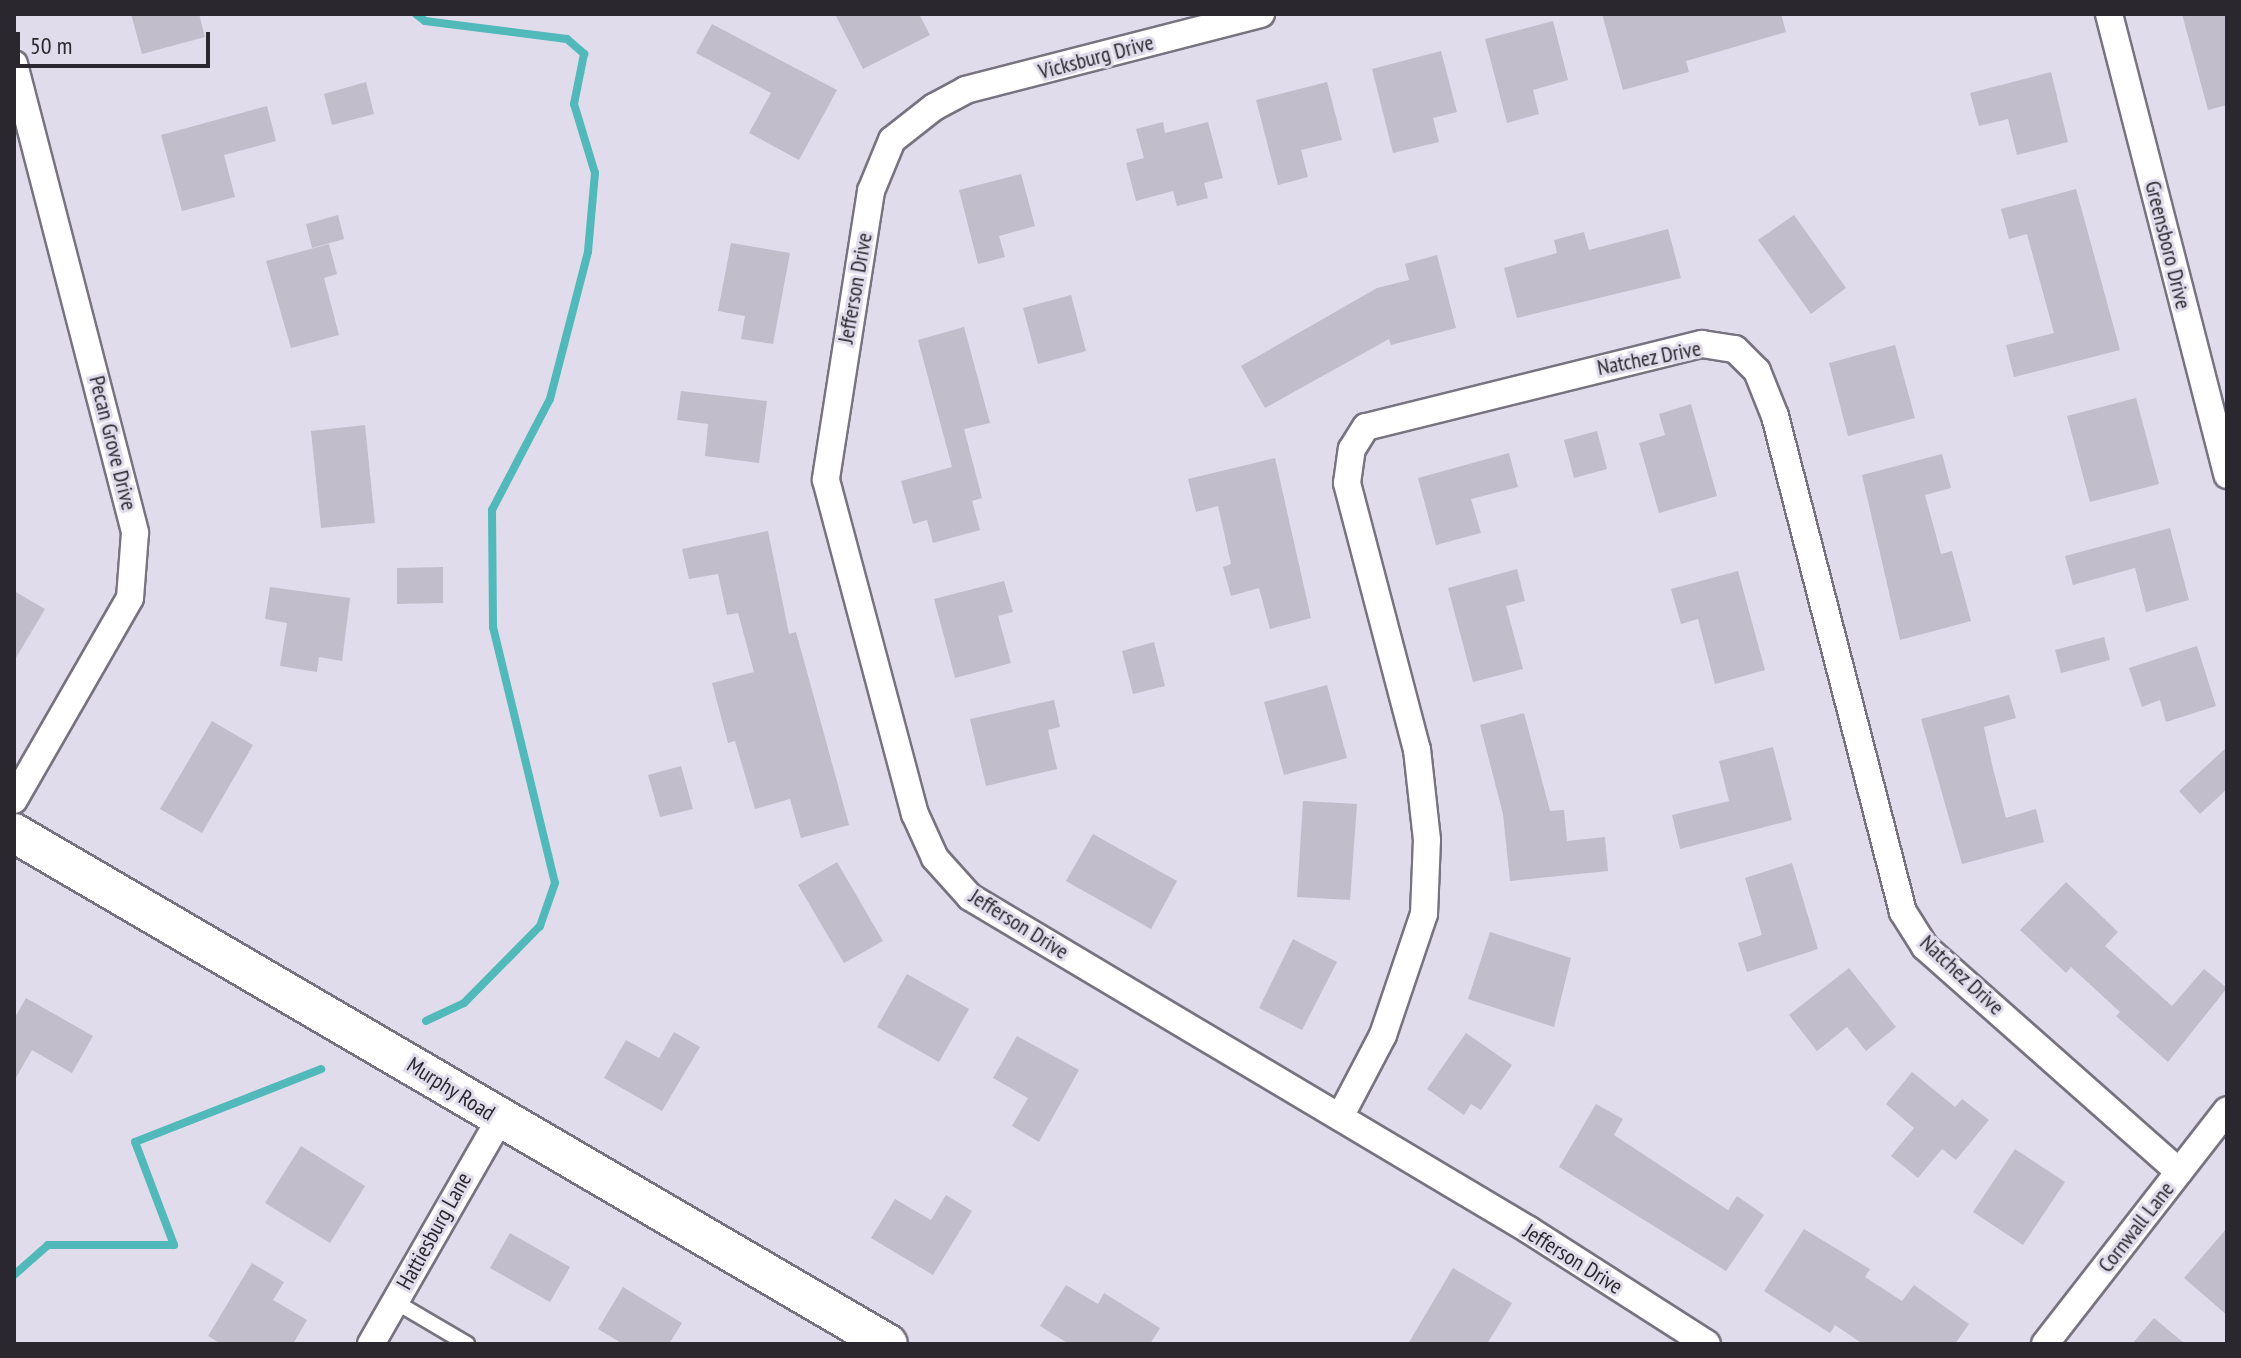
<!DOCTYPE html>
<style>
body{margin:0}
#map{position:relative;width:2241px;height:1358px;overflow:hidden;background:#e0dceb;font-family:"PT Sans Narrow",sans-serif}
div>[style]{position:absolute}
.stream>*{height:8px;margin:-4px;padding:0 4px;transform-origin:4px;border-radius:4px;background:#51b9ba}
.building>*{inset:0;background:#c1bdcb}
.roads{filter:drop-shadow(2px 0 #777380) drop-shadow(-2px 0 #777380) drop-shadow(0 2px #777380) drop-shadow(0 -2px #777380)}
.lane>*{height:14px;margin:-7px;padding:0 7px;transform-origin:7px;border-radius:7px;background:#fff}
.street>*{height:26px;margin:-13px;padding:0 13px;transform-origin:13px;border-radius:13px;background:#fff}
.secondary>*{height:38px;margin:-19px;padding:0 19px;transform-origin:19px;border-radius:19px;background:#fff}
span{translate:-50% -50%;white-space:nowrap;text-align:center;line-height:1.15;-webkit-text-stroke:6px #e0dceb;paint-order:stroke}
.street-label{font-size:22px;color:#2a282e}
.frame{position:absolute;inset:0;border:16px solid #2a282e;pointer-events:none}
.scale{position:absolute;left:16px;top:32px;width:194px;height:36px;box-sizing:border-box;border:4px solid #2a282e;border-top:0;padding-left:10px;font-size:24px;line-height:28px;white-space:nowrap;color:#2a282e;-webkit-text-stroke:6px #e0dceb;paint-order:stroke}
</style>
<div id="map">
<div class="stream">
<div style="left:416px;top:14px;width:11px;rotate:38deg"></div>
<div style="left:425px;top:21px;width:143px;rotate:7.2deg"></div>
<div style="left:567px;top:39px;width:23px;rotate:41deg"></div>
<div style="left:584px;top:54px;width:51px;rotate:101.3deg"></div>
<div style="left:574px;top:104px;width:72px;rotate:73.1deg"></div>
<div style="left:595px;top:173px;width:79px;rotate:95.1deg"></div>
<div style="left:588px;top:252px;width:152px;rotate:104.5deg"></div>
<div style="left:550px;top:399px;width:125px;rotate:117.6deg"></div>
<div style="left:492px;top:510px;width:117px;rotate:89.5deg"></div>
<div style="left:493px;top:627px;width:263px;rotate:76.4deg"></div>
<div style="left:555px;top:883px;width:46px;rotate:109.2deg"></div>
<div style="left:540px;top:926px;width:108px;rotate:134.6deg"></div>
<div style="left:464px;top:1003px;width:42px;rotate:154.7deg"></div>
<div style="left:14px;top:1275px;width:45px;rotate:-41.4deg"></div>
<div style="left:48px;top:1245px;width:126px"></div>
<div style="left:174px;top:1245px;width:110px;rotate:-110.7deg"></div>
<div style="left:135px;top:1142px;width:200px;rotate:-21.4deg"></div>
</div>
<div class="building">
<div style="clip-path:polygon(131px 14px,199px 14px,205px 37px,142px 54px)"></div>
<div style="clip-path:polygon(835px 14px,919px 14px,930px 35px,863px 69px)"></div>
<div style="clip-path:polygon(1602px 14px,1781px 14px,1786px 32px,1686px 61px,1689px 72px,1623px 90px)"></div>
<div style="clip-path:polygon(2182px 14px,2227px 14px,2227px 105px,2208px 110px)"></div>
<div style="clip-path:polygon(1553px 21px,1568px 80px,1533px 90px,1539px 114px,1507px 123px,1485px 39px)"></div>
<div style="clip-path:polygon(712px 24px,837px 90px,799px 160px,749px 133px,771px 93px,696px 53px)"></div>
<div style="clip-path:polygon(1441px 51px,1457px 112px,1433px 118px,1439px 142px,1393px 153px,1372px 69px)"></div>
<div style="clip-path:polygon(2051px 72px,2068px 142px,2017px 155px,2008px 119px,1979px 126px,1970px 93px)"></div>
<div style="clip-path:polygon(366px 82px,374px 114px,332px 125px,324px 94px)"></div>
<div style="clip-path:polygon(1327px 82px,1342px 140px,1301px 150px,1308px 177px,1278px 185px,1256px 100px)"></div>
<div style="clip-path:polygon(267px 106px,276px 141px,224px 155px,235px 197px,182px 211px,161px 135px)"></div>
<div style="clip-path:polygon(1163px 122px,1165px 133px,1208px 122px,1223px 178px,1204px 183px,1208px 198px,1177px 206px,1173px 191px,1136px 201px,1126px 163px,1144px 158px,1136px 129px)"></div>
<div style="clip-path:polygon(1021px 174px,1035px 226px,999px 236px,1005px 257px,978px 264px,959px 190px)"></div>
<div style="clip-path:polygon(2076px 189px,2120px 350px,2014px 377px,2006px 345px,2054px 333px,2027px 234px,2009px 239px,2001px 209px)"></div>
<div style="clip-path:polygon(338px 215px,344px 239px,312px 248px,306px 224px)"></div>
<div style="clip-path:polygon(1794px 215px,1846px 288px,1811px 314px,1758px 240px)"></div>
<div style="clip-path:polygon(1668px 229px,1681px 278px,1517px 318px,1504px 268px,1557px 253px,1554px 240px,1584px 232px,1589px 250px)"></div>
<div style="clip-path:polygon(731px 243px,790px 253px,773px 344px,741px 339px,745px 316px,718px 311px)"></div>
<div style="clip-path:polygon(329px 244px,337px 274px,324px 278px,339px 335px,291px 348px,266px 261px)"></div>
<div style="clip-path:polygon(1437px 255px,1456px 328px,1391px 345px,1389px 339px,1265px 408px,1241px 366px,1377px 288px,1409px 280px,1405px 264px)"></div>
<div style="clip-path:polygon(1071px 295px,1086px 351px,1038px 364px,1023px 308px)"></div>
<div style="clip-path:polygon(964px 327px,990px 423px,964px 429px,982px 498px,972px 501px,980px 530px,933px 543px,927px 520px,913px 524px,901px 481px,952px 467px,918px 340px)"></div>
<div style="clip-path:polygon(1895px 345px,1915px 418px,1848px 436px,1829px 363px)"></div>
<div style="clip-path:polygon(681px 391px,767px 401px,759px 463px,705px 456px,708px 424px,677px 420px)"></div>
<div style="clip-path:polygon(2136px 398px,2159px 484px,2090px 502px,2067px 416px)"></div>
<div style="clip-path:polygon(1691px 404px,1717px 496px,1659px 513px,1639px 443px,1665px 435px,1659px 414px)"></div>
<div style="clip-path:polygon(365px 425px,375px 523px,321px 528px,311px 431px)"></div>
<div style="clip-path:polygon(1597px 431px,1607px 469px,1574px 478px,1564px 440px)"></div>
<div style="clip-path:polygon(1509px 453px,1518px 487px,1471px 499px,1481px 533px,1436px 545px,1418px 478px)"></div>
<div style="clip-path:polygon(1942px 454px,1951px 488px,1925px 495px,1941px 554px,1952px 551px,1971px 621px,1900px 640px,1862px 475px)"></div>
<div style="clip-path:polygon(1275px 458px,1311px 618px,1270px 629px,1259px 588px,1231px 596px,1223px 567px,1231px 564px,1218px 506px,1196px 512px,1188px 479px)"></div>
<div style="clip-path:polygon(2170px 528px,2189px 600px,2146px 612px,2135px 568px,2073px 585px,2065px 556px)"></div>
<div style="clip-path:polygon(768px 531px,789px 634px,796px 632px,849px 825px,801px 838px,790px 799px,755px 809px,735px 741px,728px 743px,712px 683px,754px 672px,738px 613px,727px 615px,718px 574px,689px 579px,682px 549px)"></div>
<div style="clip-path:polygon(443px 567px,443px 603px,397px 604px,397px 568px)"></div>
<div style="clip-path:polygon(1517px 569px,1525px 601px,1506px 606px,1523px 669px,1473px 682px,1448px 588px)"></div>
<div style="clip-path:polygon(1738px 571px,1765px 670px,1715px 684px,1698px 619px,1681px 624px,1671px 589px)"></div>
<div style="clip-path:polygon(1004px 581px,1013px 612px,998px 616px,1011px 663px,955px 678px,934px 599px)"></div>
<div style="clip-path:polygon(270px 587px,350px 598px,342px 661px,319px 657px,317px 672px,280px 666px,287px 623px,265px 619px)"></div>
<div style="clip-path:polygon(14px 591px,45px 609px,14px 661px)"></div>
<div style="clip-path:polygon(2104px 637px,2110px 660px,2061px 673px,2055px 650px)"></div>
<div style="clip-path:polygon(1154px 642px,1165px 686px,1133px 694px,1122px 651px)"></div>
<div style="clip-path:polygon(2197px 646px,2216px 706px,2166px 722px,2160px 700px,2142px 707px,2129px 668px)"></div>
<div style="clip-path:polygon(1327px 685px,1347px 758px,1284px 775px,1264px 702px)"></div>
<div style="clip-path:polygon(2009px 695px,2016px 718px,1984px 727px,1992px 765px,2006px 818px,2036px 809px,2044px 842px,1962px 864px,1921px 719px)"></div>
<div style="clip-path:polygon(1054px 700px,1060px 727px,1048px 730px,1057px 769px,986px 786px,970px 719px)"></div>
<div style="clip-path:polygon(1524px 713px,1550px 811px,1564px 810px,1567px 841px,1605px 837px,1608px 871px,1510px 881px,1503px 814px,1480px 725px)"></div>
<div style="clip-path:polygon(212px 721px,253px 745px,202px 833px,160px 809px)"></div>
<div style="clip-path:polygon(1773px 747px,1792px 820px,1680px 849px,1672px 815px,1729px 801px,1719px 761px)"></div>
<div style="clip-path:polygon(2227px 747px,2227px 789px,2200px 814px,2179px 791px)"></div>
<div style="clip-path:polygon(681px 766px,693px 809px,660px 817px,648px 775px)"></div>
<div style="clip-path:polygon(1303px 801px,1357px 804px,1350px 900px,1297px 897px)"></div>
<div style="clip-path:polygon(1093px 834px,1177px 881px,1151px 929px,1066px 881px)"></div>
<div style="clip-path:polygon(837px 862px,883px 941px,844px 963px,798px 885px)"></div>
<div style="clip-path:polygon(1792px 863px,1818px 949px,1747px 972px,1738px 943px,1762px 935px,1745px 878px)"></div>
<div style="clip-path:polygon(2066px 882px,2118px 932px,2105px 946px,2172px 1006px,2204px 969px,2227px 988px,2168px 1062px,2116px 1016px,2120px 1012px,2071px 967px,2066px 973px,2020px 930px)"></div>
<div style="clip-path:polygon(1490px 932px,1571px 958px,1554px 1027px,1468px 999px)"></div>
<div style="clip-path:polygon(1293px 939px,1337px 962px,1302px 1030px,1259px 1008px)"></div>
<div style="clip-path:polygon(1849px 968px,1896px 1027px,1866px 1051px,1847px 1027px,1817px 1051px,1789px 1015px)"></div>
<div style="clip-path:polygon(907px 974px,969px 1009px,939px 1062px,877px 1027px)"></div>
<div style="clip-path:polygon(26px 998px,93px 1036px,72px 1073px,32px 1050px,14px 1081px,14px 1019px)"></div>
<div style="clip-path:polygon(674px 1032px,700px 1047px,662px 1111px,604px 1078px,626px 1040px,659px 1058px)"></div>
<div style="clip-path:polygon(1466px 1033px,1512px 1065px,1481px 1110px,1471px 1104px,1464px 1115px,1427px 1089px)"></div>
<div style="clip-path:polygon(1017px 1036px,1079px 1070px,1039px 1142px,1012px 1126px,1028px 1098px,993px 1078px)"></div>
<div style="clip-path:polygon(1912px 1072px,1955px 1107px,1962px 1099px,1989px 1120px,1956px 1160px,1942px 1149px,1918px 1178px,1891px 1156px,1914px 1128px,1886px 1104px)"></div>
<div style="clip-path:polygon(1596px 1104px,1623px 1119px,1614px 1135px,1728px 1210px,1737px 1196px,1764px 1215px,1726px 1271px,1559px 1167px)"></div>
<div style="clip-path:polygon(301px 1146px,365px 1186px,330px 1243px,265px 1203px)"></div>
<div style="clip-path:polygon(2015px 1149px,2065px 1182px,2023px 1245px,1973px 1212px)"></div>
<div style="clip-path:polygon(946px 1195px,972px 1211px,933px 1275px,871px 1238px,895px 1199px,931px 1220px)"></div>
<div style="clip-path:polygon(2227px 1228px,2227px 1315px,2184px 1278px)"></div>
<div style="clip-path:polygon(1804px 1229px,1870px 1269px,1865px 1277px,1902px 1301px,1914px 1285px,1969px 1324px,1955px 1344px,1863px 1344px,1835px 1325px,1830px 1333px,1764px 1291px)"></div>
<div style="clip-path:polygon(510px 1233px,570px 1267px,550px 1302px,490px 1268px)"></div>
<div style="clip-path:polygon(252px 1263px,284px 1282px,273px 1300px,307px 1320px,293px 1344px,221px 1344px,208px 1336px)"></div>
<div style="clip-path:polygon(1453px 1268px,1512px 1303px,1487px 1344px,1408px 1344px)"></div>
<div style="clip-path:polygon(1066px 1285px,1098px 1304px,1104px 1293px,1160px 1328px,1150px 1344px,1069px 1344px,1040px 1326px)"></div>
<div style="clip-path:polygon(623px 1287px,682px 1323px,669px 1344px,623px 1344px,598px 1329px)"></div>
<div style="clip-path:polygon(2154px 1318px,2185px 1344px,2132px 1344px)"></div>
</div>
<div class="roads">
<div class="lane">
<div style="left:394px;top:1301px;width:85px;rotate:30.5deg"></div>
</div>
<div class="street">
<div style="left:1261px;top:14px;width:305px;rotate:165.6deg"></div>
<div style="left:966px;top:90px;width:36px;rotate:152deg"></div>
<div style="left:934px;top:107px;width:53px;rotate:141.8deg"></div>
<div style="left:892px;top:140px;width:55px;rotate:112.4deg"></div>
<div style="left:871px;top:191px;width:292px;rotate:98.9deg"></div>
<div style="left:826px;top:480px;width:346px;rotate:75.1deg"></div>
<div style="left:915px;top:814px;width:48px;rotate:65.6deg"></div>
<div style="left:935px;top:858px;width:52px;rotate:48.1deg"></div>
<div style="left:970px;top:897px;width:651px;rotate:30.78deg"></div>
<div style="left:1529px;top:1230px;width:211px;rotate:32.6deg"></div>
<div style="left:2109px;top:14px;width:476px;rotate:75.6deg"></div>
<div style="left:14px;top:64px;width:484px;rotate:75.5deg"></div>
<div style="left:135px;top:533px;width:65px;rotate:94.4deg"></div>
<div style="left:130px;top:598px;width:233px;rotate:119.9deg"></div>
<div style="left:1340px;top:1117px;width:93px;rotate:-62.3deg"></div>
<div style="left:1383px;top:1035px;width:128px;rotate:-71.3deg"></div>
<div style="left:1424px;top:914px;width:74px;rotate:-87.7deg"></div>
<div style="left:1427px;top:840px;width:91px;rotate:-96.3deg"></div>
<div style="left:1417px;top:750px;width:276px;rotate:-104.7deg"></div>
<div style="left:1347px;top:483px;width:34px;rotate:-82deg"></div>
<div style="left:1352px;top:449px;width:26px;rotate:-58deg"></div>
<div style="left:1366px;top:427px;width:346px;rotate:-13.9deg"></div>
<div style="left:1702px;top:344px;width:33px;rotate:9deg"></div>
<div style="left:1735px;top:349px;width:31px;rotate:45deg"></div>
<div style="left:1757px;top:371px;width:48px;rotate:68.2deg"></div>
<div style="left:1775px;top:416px;width:512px;rotate:75.53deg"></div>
<div style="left:1903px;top:912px;width:41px;rotate:57.8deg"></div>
<div style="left:1925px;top:947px;width:339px;rotate:41.5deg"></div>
<div style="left:371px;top:1344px;width:259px;rotate:-60.2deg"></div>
<div style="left:2045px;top:1344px;width:296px;rotate:-52.1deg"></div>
</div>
<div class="secondary">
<div style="left:14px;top:833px;width:1012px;rotate:30.31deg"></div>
</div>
</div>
<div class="street-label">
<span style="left:1096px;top:57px;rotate:-15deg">Vicksburg Drive</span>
<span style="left:2168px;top:245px;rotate:76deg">Greensboro Drive</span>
<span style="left:855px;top:288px;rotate:-80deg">Jefferson Drive</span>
<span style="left:1649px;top:358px;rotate:-11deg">Natchez Drive</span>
<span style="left:113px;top:443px;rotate:76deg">Pecan Grove Drive</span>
<span style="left:1019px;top:924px;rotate:32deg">Jefferson Drive</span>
<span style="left:1962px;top:975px;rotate:43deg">Natchez Drive</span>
<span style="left:451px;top:1089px;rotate:32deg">Murphy Road</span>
<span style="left:2136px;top:1227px;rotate:-52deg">Cornwall Lane</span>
<span style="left:434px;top:1231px;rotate:-61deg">Hattiesburg Lane</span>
<span style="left:1573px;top:1259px;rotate:32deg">Jefferson Drive</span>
</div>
<div class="frame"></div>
<div class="scale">50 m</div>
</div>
